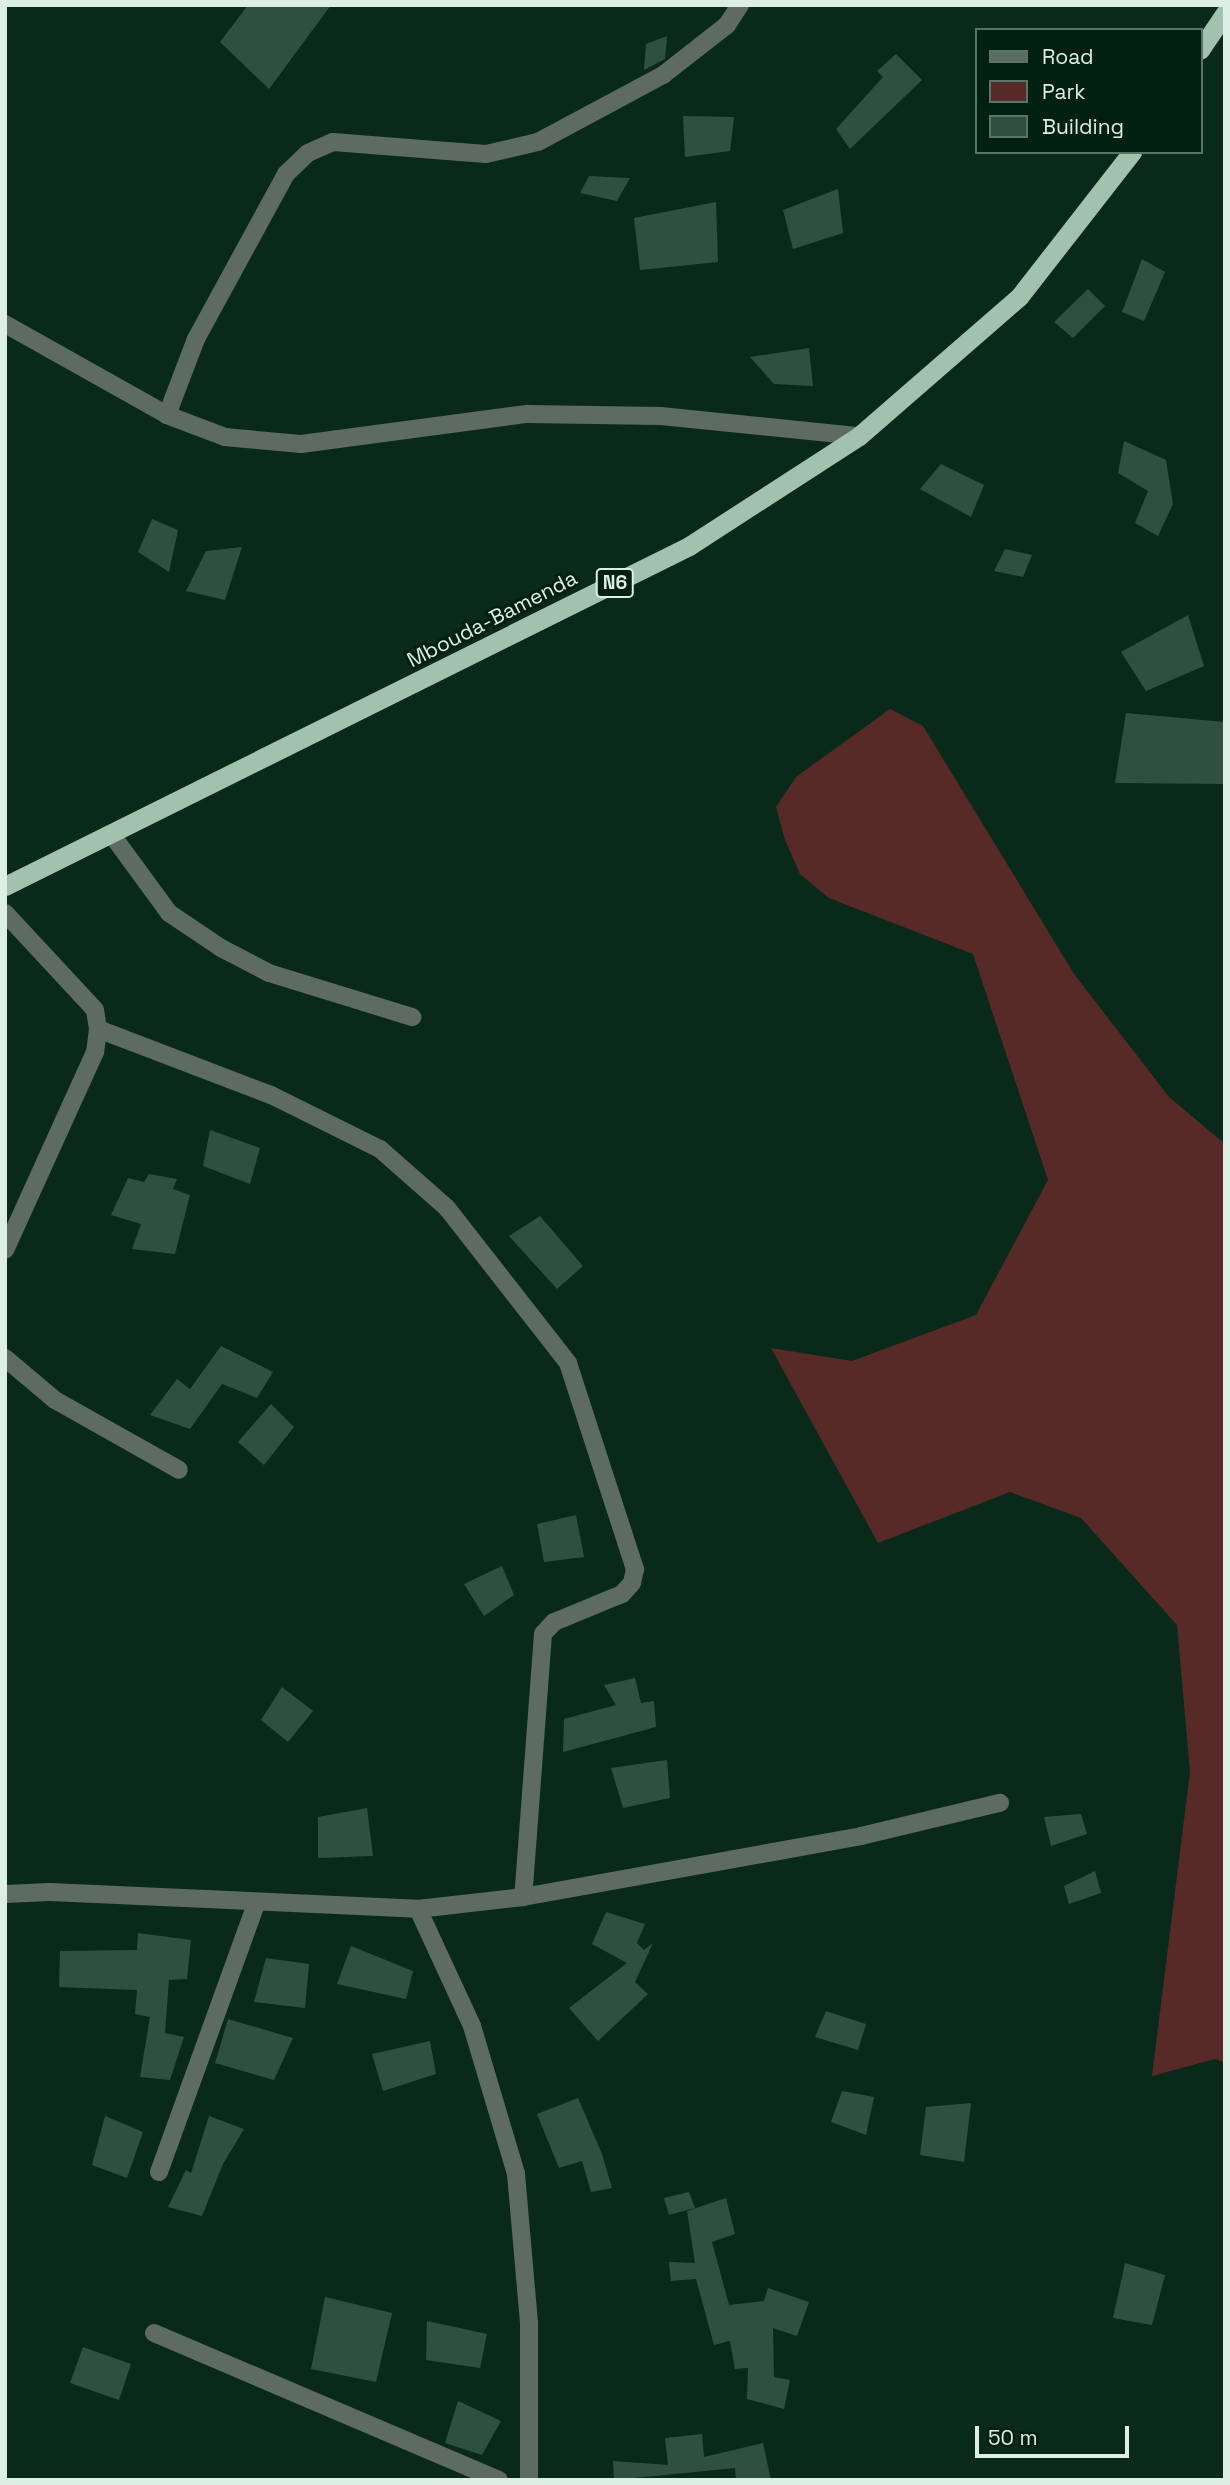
<!DOCTYPE html>
<style>
body{margin:0}
#map{position:relative;width:1230px;height:2485px;overflow:hidden;background:#092a1b;font-family:"Space Grotesk",sans-serif}
div>[style]{position:absolute}
.green>*{inset:0;background:#572a28}
.building>*{inset:0;background:#30503f}
.minor>*{height:18px;margin:-9px;padding:0 9px;transform-origin:9px;border-radius:9px;background:#5d6b63}
.trunk>*{height:19px;margin:-9.5px;padding:0 9.5px;transform-origin:9.5px;border-radius:9.5px;background:#a2c2af}
span{translate:-50% -50%;white-space:nowrap;text-align:center;line-height:1.15;-webkit-text-stroke:6px #012012;paint-order:stroke}
.shield-label span{padding:2px 5px;background:#012012;border:2px solid;border-radius:5px;-webkit-text-stroke-width:0}
.shield-label{font-size:19px;color:#ddefe4;font-weight:700}
.street-label{font-size:21px;color:#ddefe4}
.frame{position:absolute;inset:0;border:7px solid #ddefe4;pointer-events:none}
.legend{position:absolute;left:975px;top:28px;width:228px;height:126px;box-sizing:border-box;background:#012012;border:2px solid #597366;margin:0;padding:9px 12px;list-style:none;font-size:21px;color:#ddefe4}
.legend li{display:flex;align-items:center;gap:14px;height:35px}
.legend b{width:35px;border:2px solid #597366}
.scale{position:absolute;left:975px;top:2426px;width:154px;height:32px;box-sizing:border-box;border:4px solid #ddefe4;border-top:0;padding-left:9px;font-size:21px;line-height:24px;white-space:nowrap;color:#ddefe4;-webkit-text-stroke:5px #012012;paint-order:stroke}
</style>
<div id="map">
<div class="green">
<div style="clip-path:polygon(890px 709px,923px 726px,1074px 974px,1169px 1097px,1225px 1144px,1225px 2063px,1215px 2059px,1152px 2076px,1190px 1772px,1177px 1625px,1081px 1518px,1010px 1492px,878px 1543px,771px 1348px,852px 1361px,976px 1315px,1048px 1180px,973px 954px,829px 898px,800px 874px,785px 840px,776px 807px,796px 777px)"></div>
</div>
<div class="building">
<div style="clip-path:polygon(248px 5px,331px 5px,269px 89px,220px 42px)"></div>
<div style="clip-path:polygon(667px 36px,665px 59px,644px 70px,646px 44px)"></div>
<div style="clip-path:polygon(896px 54px,922px 80px,850px 149px,836px 129px,883px 77px,877px 71px)"></div>
<div style="clip-path:polygon(683px 116px,734px 117px,730px 151px,685px 157px)"></div>
<div style="clip-path:polygon(589px 176px,630px 178px,617px 201px,580px 193px)"></div>
<div style="clip-path:polygon(838px 189px,843px 233px,793px 249px,783px 210px)"></div>
<div style="clip-path:polygon(716px 202px,718px 262px,640px 270px,634px 218px)"></div>
<div style="clip-path:polygon(1142px 259px,1165px 272px,1144px 321px,1122px 312px)"></div>
<div style="clip-path:polygon(1088px 289px,1105px 306px,1073px 338px,1054px 322px)"></div>
<div style="clip-path:polygon(809px 348px,813px 386px,774px 384px,750px 357px)"></div>
<div style="clip-path:polygon(1124px 441px,1166px 460px,1173px 504px,1158px 536px,1135px 523px,1148px 491px,1118px 473px)"></div>
<div style="clip-path:polygon(941px 464px,984px 485px,971px 517px,920px 489px)"></div>
<div style="clip-path:polygon(152px 519px,178px 530px,169px 572px,138px 552px)"></div>
<div style="clip-path:polygon(242px 547px,225px 600px,186px 591px,206px 551px)"></div>
<div style="clip-path:polygon(1005px 549px,1032px 555px,1023px 577px,994px 571px)"></div>
<div style="clip-path:polygon(1188px 615px,1204px 666px,1146px 691px,1121px 652px)"></div>
<div style="clip-path:polygon(1126px 713px,1225px 722px,1225px 784px,1115px 783px)"></div>
<div style="clip-path:polygon(210px 1130px,260px 1148px,250px 1184px,203px 1166px)"></div>
<div style="clip-path:polygon(149px 1174px,177px 1179px,173px 1189px,190px 1195px,175px 1254px,132px 1249px,141px 1224px,111px 1215px,128px 1178px,144px 1182px)"></div>
<div style="clip-path:polygon(540px 1216px,583px 1266px,557px 1289px,509px 1236px)"></div>
<div style="clip-path:polygon(221px 1346px,273px 1372px,257px 1398px,222px 1384px,190px 1429px,150px 1415px,177px 1379px,190px 1389px)"></div>
<div style="clip-path:polygon(271px 1404px,294px 1427px,264px 1465px,238px 1442px)"></div>
<div style="clip-path:polygon(576px 1515px,584px 1557px,544px 1562px,537px 1524px)"></div>
<div style="clip-path:polygon(502px 1566px,514px 1595px,484px 1616px,464px 1584px)"></div>
<div style="clip-path:polygon(635px 1678px,641px 1703px,654px 1701px,656px 1727px,563px 1752px,564px 1719px,616px 1705px,604px 1685px)"></div>
<div style="clip-path:polygon(282px 1687px,313px 1711px,288px 1742px,261px 1720px)"></div>
<div style="clip-path:polygon(667px 1760px,670px 1798px,623px 1808px,611px 1768px)"></div>
<div style="clip-path:polygon(367px 1808px,373px 1856px,318px 1858px,318px 1817px)"></div>
<div style="clip-path:polygon(1081px 1814px,1087px 1834px,1051px 1846px,1044px 1817px)"></div>
<div style="clip-path:polygon(1095px 1871px,1101px 1893px,1069px 1904px,1064px 1886px)"></div>
<div style="clip-path:polygon(606px 1912px,645px 1924px,637px 1943px,644px 1950px,653px 1943px,635px 1982px,648px 1994px,598px 2041px,569px 2008px,627px 1963px,592px 1944px)"></div>
<div style="clip-path:polygon(138px 1933px,191px 1940px,187px 1979px,169px 1980px,165px 2033px,184px 2037px,170px 2080px,140px 2077px,150px 2017px,135px 2014px,137px 1990px,59px 1987px,60px 1951px,137px 1950px)"></div>
<div style="clip-path:polygon(351px 1946px,413px 1971px,406px 1999px,337px 1984px)"></div>
<div style="clip-path:polygon(266px 1958px,309px 1964px,305px 2008px,254px 2002px)"></div>
<div style="clip-path:polygon(826px 2011px,866px 2024px,858px 2050px,815px 2037px)"></div>
<div style="clip-path:polygon(228px 2019px,293px 2038px,274px 2080px,215px 2063px)"></div>
<div style="clip-path:polygon(430px 2041px,436px 2074px,383px 2091px,372px 2054px)"></div>
<div style="clip-path:polygon(842px 2091px,874px 2097px,866px 2135px,831px 2122px)"></div>
<div style="clip-path:polygon(578px 2098px,602px 2154px,612px 2188px,591px 2192px,582px 2161px,559px 2168px,537px 2114px)"></div>
<div style="clip-path:polygon(971px 2103px,964px 2162px,920px 2155px,926px 2107px)"></div>
<div style="clip-path:polygon(105px 2116px,143px 2132px,127px 2178px,92px 2165px)"></div>
<div style="clip-path:polygon(209px 2116px,244px 2129px,223px 2164px,202px 2216px,168px 2207px,186px 2170px,191px 2173px)"></div>
<div style="clip-path:polygon(689px 2192px,695px 2208px,669px 2215px,664px 2198px)"></div>
<div style="clip-path:polygon(726px 2198px,735px 2234px,712px 2242px,729px 2305px,764px 2301px,768px 2288px,809px 2302px,797px 2336px,773px 2328px,774px 2377px,790px 2380px,784px 2409px,747px 2399px,748px 2368px,735px 2369px,730px 2341px,714px 2345px,696px 2279px,671px 2281px,669px 2262px,695px 2263px,687px 2211px)"></div>
<div style="clip-path:polygon(1125px 2263px,1165px 2275px,1152px 2325px,1113px 2318px)"></div>
<div style="clip-path:polygon(325px 2297px,392px 2313px,376px 2382px,311px 2369px)"></div>
<div style="clip-path:polygon(427px 2321px,487px 2334px,480px 2368px,426px 2360px)"></div>
<div style="clip-path:polygon(83px 2347px,131px 2364px,119px 2400px,70px 2383px)"></div>
<div style="clip-path:polygon(458px 2401px,501px 2421px,482px 2455px,445px 2443px)"></div>
<div style="clip-path:polygon(702px 2434px,704px 2457px,763px 2443px,771px 2480px,736px 2480px,735px 2468px,614px 2480px,613px 2461px,668px 2465px,665px 2438px)"></div>
</div>
<div class="minor">
<div style="left:5px;top:324px;width:186px;rotate:29.3deg"></div>
<div style="left:167px;top:415px;width:62px;rotate:20.8deg"></div>
<div style="left:225px;top:437px;width:76px;rotate:5.3deg"></div>
<div style="left:301px;top:444px;width:228px;rotate:-7.6deg"></div>
<div style="left:527px;top:414px;width:134px;rotate:0.9deg"></div>
<div style="left:661px;top:416px;width:199px;rotate:5.8deg"></div>
<div style="left:167px;top:415px;width:81px;rotate:-69.1deg"></div>
<div style="left:196px;top:339px;width:188px;rotate:-61.4deg"></div>
<div style="left:286px;top:174px;width:30px;rotate:-44deg"></div>
<div style="left:308px;top:153px;width:27px;rotate:-24deg"></div>
<div style="left:333px;top:142px;width:153px;rotate:4.5deg"></div>
<div style="left:486px;top:154px;width:53px;rotate:-13deg"></div>
<div style="left:538px;top:142px;width:142px;rotate:-28.2deg"></div>
<div style="left:663px;top:75px;width:81px;rotate:-38deg"></div>
<div style="left:727px;top:25px;width:24px;rotate:-57deg"></div>
<div style="left:112px;top:835px;width:97px;rotate:53.8deg"></div>
<div style="left:169px;top:913px;width:63px;rotate:33.9deg"></div>
<div style="left:221px;top:948px;width:54px;rotate:27.5deg"></div>
<div style="left:269px;top:973px;width:150px;rotate:17.1deg"></div>
<div style="left:5px;top:913px;width:132px;rotate:47.1deg"></div>
<div style="left:95px;top:1010px;width:19px;rotate:81deg"></div>
<div style="left:98px;top:1029px;width:23px;rotate:97deg"></div>
<div style="left:95px;top:1052px;width:217px;rotate:114.4deg"></div>
<div style="left:98px;top:1029px;width:185px;rotate:20.9deg"></div>
<div style="left:271px;top:1095px;width:122px;rotate:26.4deg"></div>
<div style="left:380px;top:1149px;width:89px;rotate:41.4deg"></div>
<div style="left:447px;top:1208px;width:197px;rotate:52deg"></div>
<div style="left:568px;top:1363px;width:217px;rotate:72deg"></div>
<div style="left:635px;top:1569px;width:14px;rotate:102deg"></div>
<div style="left:632px;top:1583px;width:15px;rotate:132deg"></div>
<div style="left:622px;top:1594px;width:74px;rotate:157.6deg"></div>
<div style="left:554px;top:1622px;width:16px;rotate:133deg"></div>
<div style="left:543px;top:1634px;width:264px;rotate:94.3deg"></div>
<div style="left:5px;top:1358px;width:65px;rotate:40deg"></div>
<div style="left:55px;top:1400px;width:142px;rotate:29.4deg"></div>
<div style="left:5px;top:1894px;width:45px;rotate:-2.5deg"></div>
<div style="left:50px;top:1892px;width:368px;rotate:2.6deg"></div>
<div style="left:418px;top:1909px;width:106px;rotate:-6.5deg"></div>
<div style="left:523px;top:1897px;width:343px;rotate:-10.2deg"></div>
<div style="left:861px;top:1836px;width:143px;rotate:-13.4deg"></div>
<div style="left:418px;top:1909px;width:129px;rotate:65.2deg"></div>
<div style="left:472px;top:2026px;width:154px;rotate:73.4deg"></div>
<div style="left:516px;top:2174px;width:151px;rotate:85deg"></div>
<div style="left:529px;top:2324px;width:156px;rotate:90deg"></div>
<div style="left:159px;top:2172px;width:287px;rotate:-70.1deg"></div>
<div style="left:154px;top:2333px;width:375px;rotate:23.1deg"></div>
</div>
<div class="trunk">
<div style="left:1200px;top:50px;width:45px;rotate:-56deg"></div>
<div style="left:5px;top:886px;width:764px;rotate:-26.43deg"></div>
<div style="left:689px;top:546px;width:202px;rotate:-32.9deg"></div>
<div style="left:859px;top:436px;width:212px;rotate:-41deg"></div>
<div style="left:1019px;top:297px;width:184px;rotate:-52.1deg"></div>
</div>
<div class="shield-label">
<span style="left:615px;top:583px">N6</span>
</div>
<div class="street-label">
<span style="left:492px;top:619px;rotate:-27deg">Mbouda-Bamenda</span>
</div>
<div class="frame"></div>
<ul class="legend">
<li><b style="height:9px;background:#5d6b63"></b>Road</li>
<li><b style="height:19px;background:#572a28"></b>Park</li>
<li><b style="height:19px;background:#30503f"></b>Building</li>
</ul>
<div class="scale">50 m</div>
</div>
